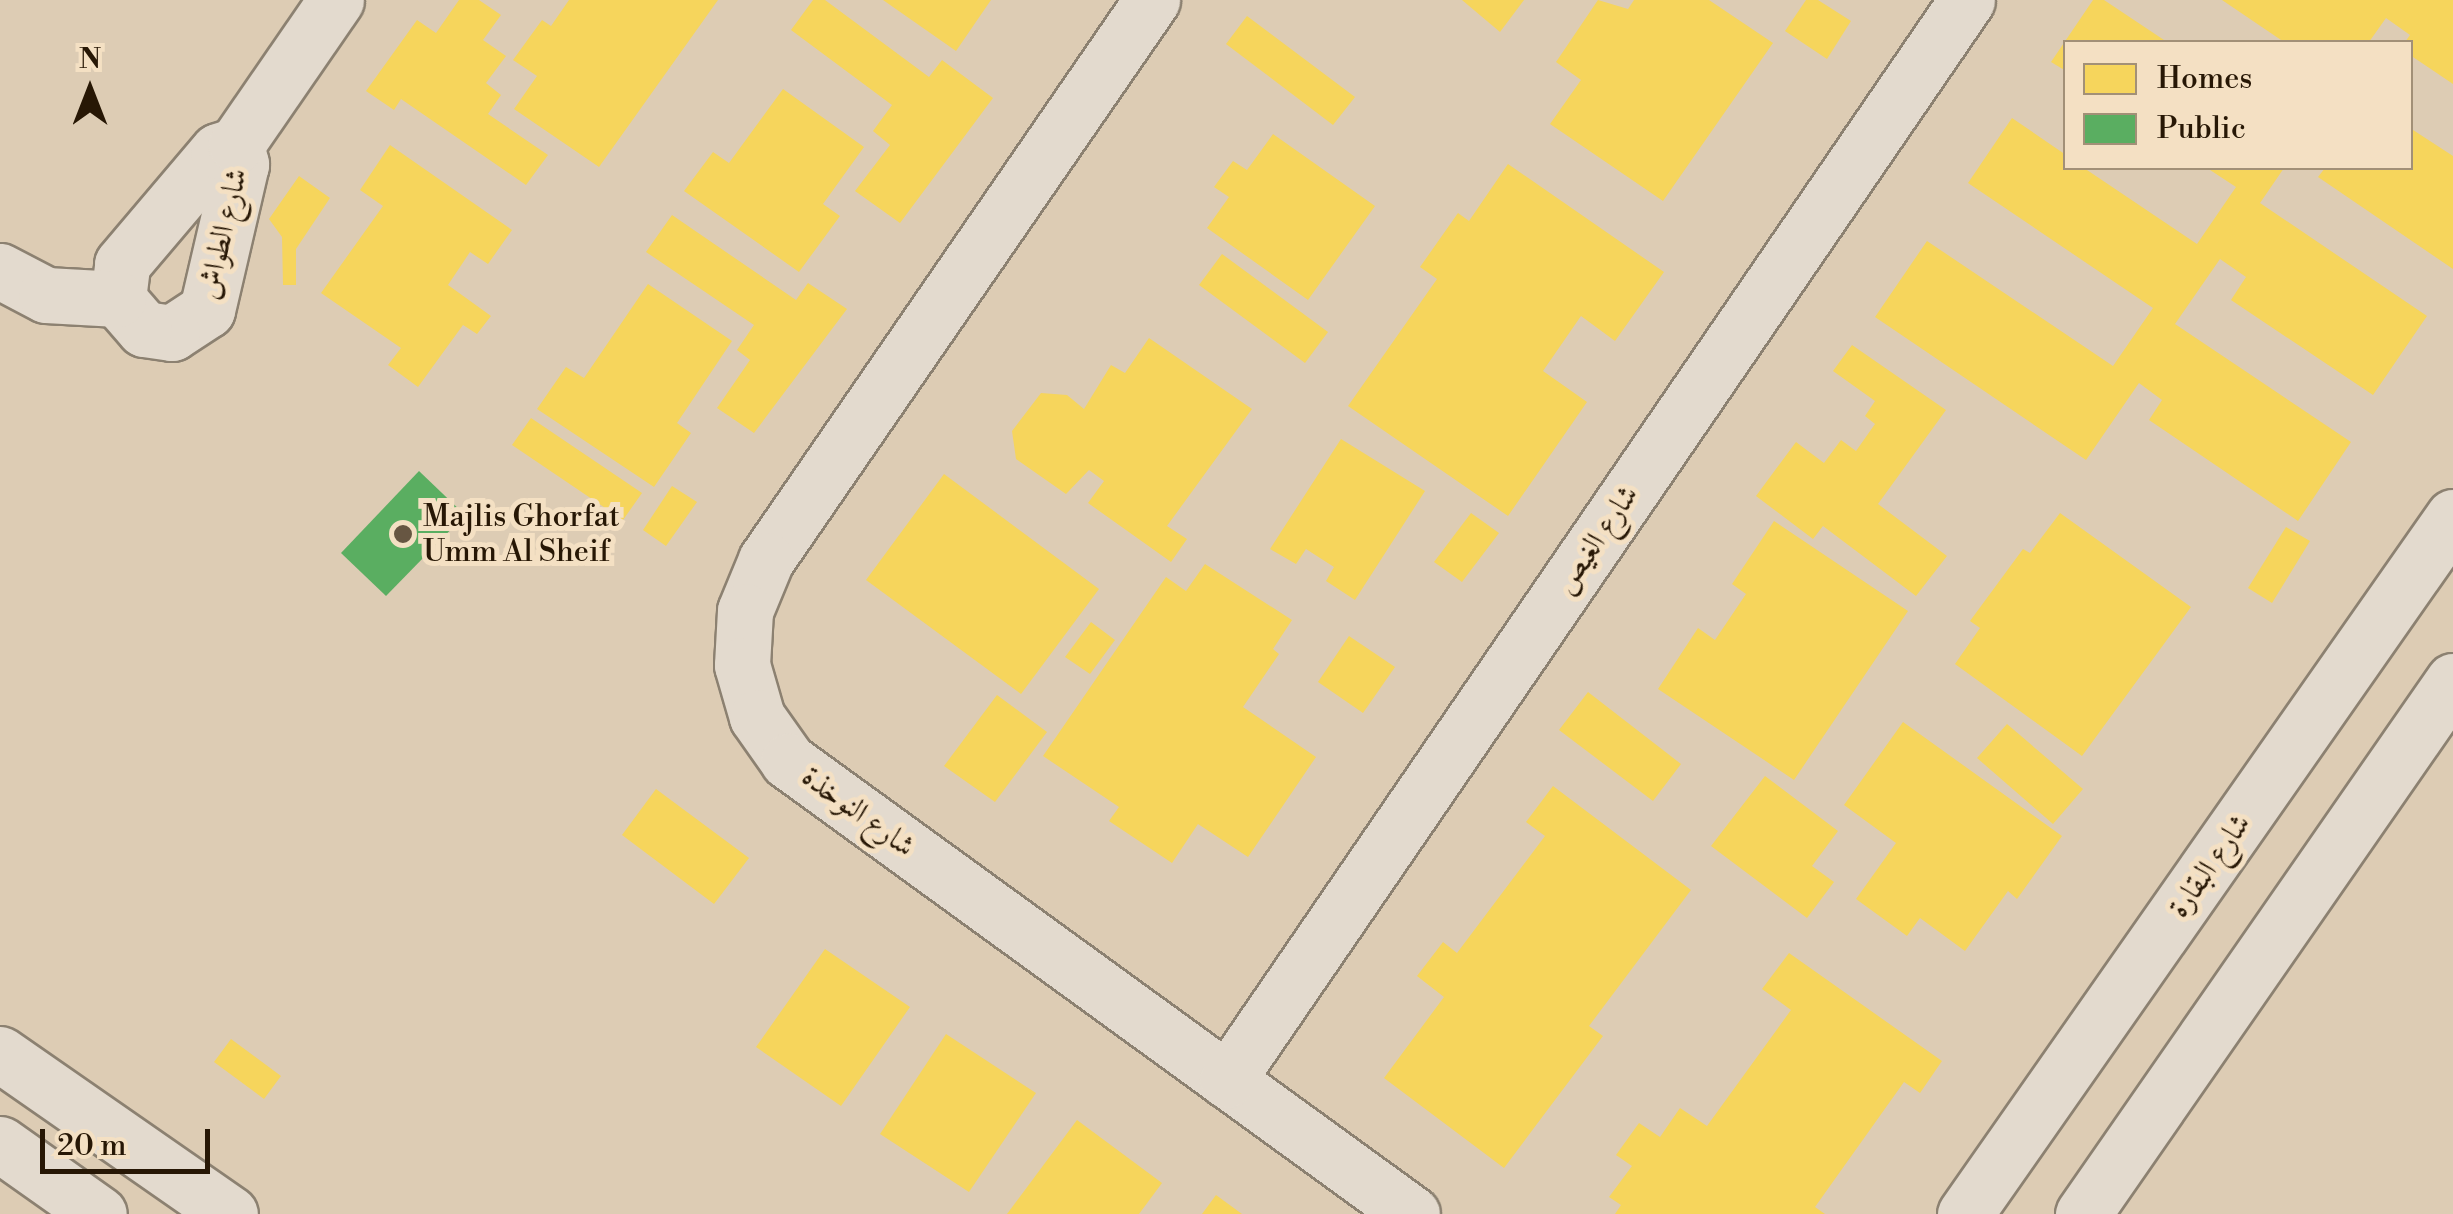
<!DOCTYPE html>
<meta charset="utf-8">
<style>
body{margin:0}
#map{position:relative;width:2453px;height:1214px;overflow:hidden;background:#ddccb4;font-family:"Libre Bodoni",Amiri,serif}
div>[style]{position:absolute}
.homes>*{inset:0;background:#f6d55c}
.public>*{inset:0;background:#5aae61}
.roads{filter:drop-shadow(2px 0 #8c8171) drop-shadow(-2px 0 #8c8171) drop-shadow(0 2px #8c8171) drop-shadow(0 -2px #8c8171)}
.street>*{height:55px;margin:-27.5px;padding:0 27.5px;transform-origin:27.5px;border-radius:27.5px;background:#e3dace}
.secondary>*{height:55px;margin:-27.5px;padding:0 27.5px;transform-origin:27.5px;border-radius:27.5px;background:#e3dace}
.dots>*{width:28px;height:28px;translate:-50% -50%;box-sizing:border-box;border:5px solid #f4e0c3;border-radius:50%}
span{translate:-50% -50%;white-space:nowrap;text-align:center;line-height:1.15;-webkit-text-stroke:10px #f4e0c3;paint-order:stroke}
.street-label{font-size:30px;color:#271705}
.poi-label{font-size:30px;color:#271705}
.left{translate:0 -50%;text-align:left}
.legend{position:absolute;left:2063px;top:40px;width:350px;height:130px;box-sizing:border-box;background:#f4e0c3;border:2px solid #a29077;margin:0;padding:12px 18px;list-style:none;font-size:30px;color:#271705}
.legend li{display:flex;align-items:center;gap:20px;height:50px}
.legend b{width:50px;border:2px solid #a29077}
.north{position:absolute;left:40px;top:40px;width:100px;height:100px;-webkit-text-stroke:8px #f4e0c3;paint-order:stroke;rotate:0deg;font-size:28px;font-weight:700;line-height:40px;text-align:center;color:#271705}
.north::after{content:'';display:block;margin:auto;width:35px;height:45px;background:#271705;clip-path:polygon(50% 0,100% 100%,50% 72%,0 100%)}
.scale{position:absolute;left:40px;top:1129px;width:170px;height:45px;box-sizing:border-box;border:5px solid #271705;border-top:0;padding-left:12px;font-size:30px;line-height:35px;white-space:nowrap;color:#271705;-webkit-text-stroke:8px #f4e0c3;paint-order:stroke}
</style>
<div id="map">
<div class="homes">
<div style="clip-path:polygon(459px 0,479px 0,501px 15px,483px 40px,506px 56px,486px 83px,501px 95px,488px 114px,548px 155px,526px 185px,401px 99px,394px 110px,366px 91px,417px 20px,436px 33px)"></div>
<div style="clip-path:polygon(569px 0,718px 0,599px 167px,514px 109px,537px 76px,513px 60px,542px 20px,551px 26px)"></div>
<div style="clip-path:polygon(813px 0,825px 0,929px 77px,942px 60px,993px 98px,900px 223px,855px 191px,890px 145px,873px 131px,892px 105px,791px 30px)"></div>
<div style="clip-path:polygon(883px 0,991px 0,956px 51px)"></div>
<div style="clip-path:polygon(1462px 0,1524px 0,1500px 32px)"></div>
<div style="clip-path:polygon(1598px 0,1628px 9px,1634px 0,1709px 0,1773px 43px,1663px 201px,1550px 124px,1581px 80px,1556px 62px)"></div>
<div style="clip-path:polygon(1806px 0,1818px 0,1851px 21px,1827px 59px,1785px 31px)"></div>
<div style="clip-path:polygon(2093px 0,2104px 0,2167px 42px,2066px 42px,2066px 71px,2051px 62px)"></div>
<div style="clip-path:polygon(2222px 0,2453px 0,2453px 84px,2410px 55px,2405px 42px,2410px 35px,2386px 18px,2369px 42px,2284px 42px)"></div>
<div style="clip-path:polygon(1247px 16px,1355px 97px,1333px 125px,1226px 44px)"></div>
<div style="clip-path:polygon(783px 89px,864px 147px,823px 204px,840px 216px,799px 272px,684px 191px,713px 152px,729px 163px)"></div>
<div style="clip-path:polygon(2012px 118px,2066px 155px,2066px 168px,2084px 168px,2197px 244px,2236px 187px,2207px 168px,2284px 168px,2260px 203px,2427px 316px,2373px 395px,2231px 300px,2246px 277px,2220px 259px,2175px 324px,2351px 442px,2298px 521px,2149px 420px,2162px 400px,2139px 383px,2086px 460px,1875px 317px,1927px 241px,2113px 366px,2153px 308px,1968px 183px)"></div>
<div style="clip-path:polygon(2410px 128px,2453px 156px,2453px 269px,2318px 177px,2325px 168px,2410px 168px)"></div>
<div style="clip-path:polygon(1273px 134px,1375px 206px,1308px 300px,1207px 228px,1229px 197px,1214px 187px,1233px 161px,1247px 170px)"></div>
<div style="clip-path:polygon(390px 145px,512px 230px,488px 264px,470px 252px,448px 285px,491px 316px,477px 334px,463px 325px,418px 387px,388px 365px,401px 348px,321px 293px,383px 206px,360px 190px)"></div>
<div style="clip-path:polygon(1508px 164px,1664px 272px,1615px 341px,1581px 316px,1543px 371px,1587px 402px,1508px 516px,1348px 406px,1437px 279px,1420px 267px,1458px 213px,1469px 221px)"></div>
<div style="clip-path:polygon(299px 176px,330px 198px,296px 249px,296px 285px,283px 285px,282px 237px,269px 219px)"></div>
<div style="clip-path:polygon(672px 215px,796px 300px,808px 283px,847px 309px,754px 433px,717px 408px,750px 360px,737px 350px,754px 325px,646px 252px)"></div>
<div style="clip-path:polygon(1222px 254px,1328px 332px,1305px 363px,1199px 285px)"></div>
<div style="clip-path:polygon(648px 284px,732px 341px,677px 423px,691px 433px,654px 487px,537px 409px,566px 367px,584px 378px)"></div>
<div style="clip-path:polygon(1149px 338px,1252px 409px,1167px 526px,1187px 539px,1171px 562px,1088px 503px,1104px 481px,1089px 470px,1066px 494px,1016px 459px,1012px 431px,1041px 393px,1067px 395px,1084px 409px,1111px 365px,1125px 373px)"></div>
<div style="clip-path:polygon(1852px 345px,1946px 410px,1878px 504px,1947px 556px,1916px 596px,1823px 526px,1813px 539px,1756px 496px,1796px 442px,1824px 463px,1841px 440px,1856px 451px,1875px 424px,1865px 416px,1875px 401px,1833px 371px)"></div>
<div style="clip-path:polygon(531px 418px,642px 493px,623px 520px,512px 445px)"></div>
<div style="clip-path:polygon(1341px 439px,1425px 491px,1355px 600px,1326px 581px,1334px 567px,1306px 549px,1296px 564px,1270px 549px)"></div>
<div style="clip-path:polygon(944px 474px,1099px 589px,1021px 694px,866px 580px)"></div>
<div style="clip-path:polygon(672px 486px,697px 502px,666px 546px,643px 530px)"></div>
<div style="clip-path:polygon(1471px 513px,1499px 533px,1462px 582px,1434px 562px)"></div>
<div style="clip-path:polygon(2060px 513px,2191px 607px,2082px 756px,1955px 664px,1980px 628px,1970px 621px,2023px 549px,2030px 553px)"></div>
<div style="clip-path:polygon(1774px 521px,1908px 611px,1794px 780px,1658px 689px,1698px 628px,1715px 640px,1746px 594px,1732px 584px)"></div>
<div style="clip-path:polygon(2286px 527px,2310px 541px,2272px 603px,2248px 588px)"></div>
<div style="clip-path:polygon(1205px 564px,1292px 620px,1273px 649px,1279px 654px,1243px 707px,1316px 757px,1248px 857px,1198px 824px,1172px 863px,1109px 821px,1119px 807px,1043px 756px,1166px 577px,1186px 591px)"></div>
<div style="clip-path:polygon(1091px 622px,1115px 640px,1090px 674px,1065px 657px)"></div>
<div style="clip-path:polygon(1349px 636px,1395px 667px,1363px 713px,1318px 682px)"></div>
<div style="clip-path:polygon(1588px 692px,1681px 764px,1653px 801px,1559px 730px)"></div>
<div style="clip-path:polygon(997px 695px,1047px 732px,995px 802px,944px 766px)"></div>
<div style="clip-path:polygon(1903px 722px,2062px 836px,2017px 899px,2008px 891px,1965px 951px,1920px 918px,1907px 936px,1856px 899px,1896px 843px,1844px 805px)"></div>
<div style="clip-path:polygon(2007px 724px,2083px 789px,2053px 824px,1977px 758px)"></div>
<div style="clip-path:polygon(1765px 776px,1838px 831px,1812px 866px,1834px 882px,1807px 918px,1711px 846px)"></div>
<div style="clip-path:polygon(1553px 786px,1691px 890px,1589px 1026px,1603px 1036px,1504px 1168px,1384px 1078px,1444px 997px,1417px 976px,1443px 942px,1457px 953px,1545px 836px,1526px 822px)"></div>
<div style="clip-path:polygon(656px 789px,749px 858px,714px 904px,622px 835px)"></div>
<div style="clip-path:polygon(825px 949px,910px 1007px,841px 1106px,756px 1047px)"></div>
<div style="clip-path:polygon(1789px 953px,1942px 1061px,1920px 1093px,1904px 1082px,1815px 1207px,1825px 1214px,1615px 1214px,1621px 1205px,1609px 1197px,1632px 1166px,1616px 1155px,1639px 1123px,1660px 1137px,1680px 1108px,1707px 1126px,1791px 1010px,1762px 989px)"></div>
<div style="clip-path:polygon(946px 1034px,1036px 1093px,969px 1192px,880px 1134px)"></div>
<div style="clip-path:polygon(231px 1039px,281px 1076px,264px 1099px,214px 1062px)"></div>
<div style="clip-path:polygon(1077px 1120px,1162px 1183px,1139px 1214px,1007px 1214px)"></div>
<div style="clip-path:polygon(1216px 1195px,1242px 1214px,1202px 1214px)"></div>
</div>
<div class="public">
<div style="clip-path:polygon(419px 471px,465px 515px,386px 596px,341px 553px)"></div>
</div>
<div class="roads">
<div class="street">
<div style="left:1152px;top:0;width:680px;rotate:124.58deg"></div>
<div style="left:766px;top:560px;width:55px;rotate:112.4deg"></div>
<div style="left:745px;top:611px;width:54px;rotate:93.2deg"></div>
<div style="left:742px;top:665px;width:54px;rotate:73.9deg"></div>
<div style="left:757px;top:717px;width:54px;rotate:54.8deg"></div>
<div style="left:788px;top:761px;width:771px;rotate:35.98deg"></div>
<div style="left:236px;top:145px;width:20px;rotate:75deg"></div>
<div style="left:241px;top:164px;width:150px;rotate:103.1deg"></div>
<div style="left:207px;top:310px;width:42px;rotate:146.7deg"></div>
<div style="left:172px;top:333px;width:28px;rotate:-172deg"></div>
<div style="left:144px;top:329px;width:40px;rotate:-131deg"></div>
<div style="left:118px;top:299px;width:35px;rotate:-83deg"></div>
<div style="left:122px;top:264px;width:148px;rotate:-49.7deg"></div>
<div style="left:218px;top:151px;width:19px;rotate:-18deg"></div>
<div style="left:236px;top:145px;width:176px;rotate:-55.4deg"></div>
<div style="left:0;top:271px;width:52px;rotate:27.6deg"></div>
<div style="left:46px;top:295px;width:72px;rotate:3.2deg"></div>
<div style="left:1227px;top:1080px;width:1309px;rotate:-55.58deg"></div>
</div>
<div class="secondary">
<div style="left:0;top:1054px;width:280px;rotate:34.8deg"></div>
<div style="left:0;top:1144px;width:121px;rotate:35.3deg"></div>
<div style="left:1965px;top:1214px;width:851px;rotate:-55deg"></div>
<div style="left:2083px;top:1214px;width:649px;rotate:-55.23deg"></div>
</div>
</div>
<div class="dots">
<div style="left:403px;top:534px;background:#675642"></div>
</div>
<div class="street-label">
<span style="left:223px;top:234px;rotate:-77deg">شارع الطواش</span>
<span style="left:1597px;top:540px;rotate:-56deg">شارع الغيص</span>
<span style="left:858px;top:812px;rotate:36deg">شارع النوخذة</span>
<span style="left:2210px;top:866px;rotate:-55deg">شارع البقارة</span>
</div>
<div class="poi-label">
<span class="left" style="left:423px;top:534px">Majlis Ghorfat<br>Umm Al Sheif</span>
</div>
<ul class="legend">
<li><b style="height:28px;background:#f6d55c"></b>Homes</li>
<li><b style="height:28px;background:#5aae61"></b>Public</li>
</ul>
<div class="north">N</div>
<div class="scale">20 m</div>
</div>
